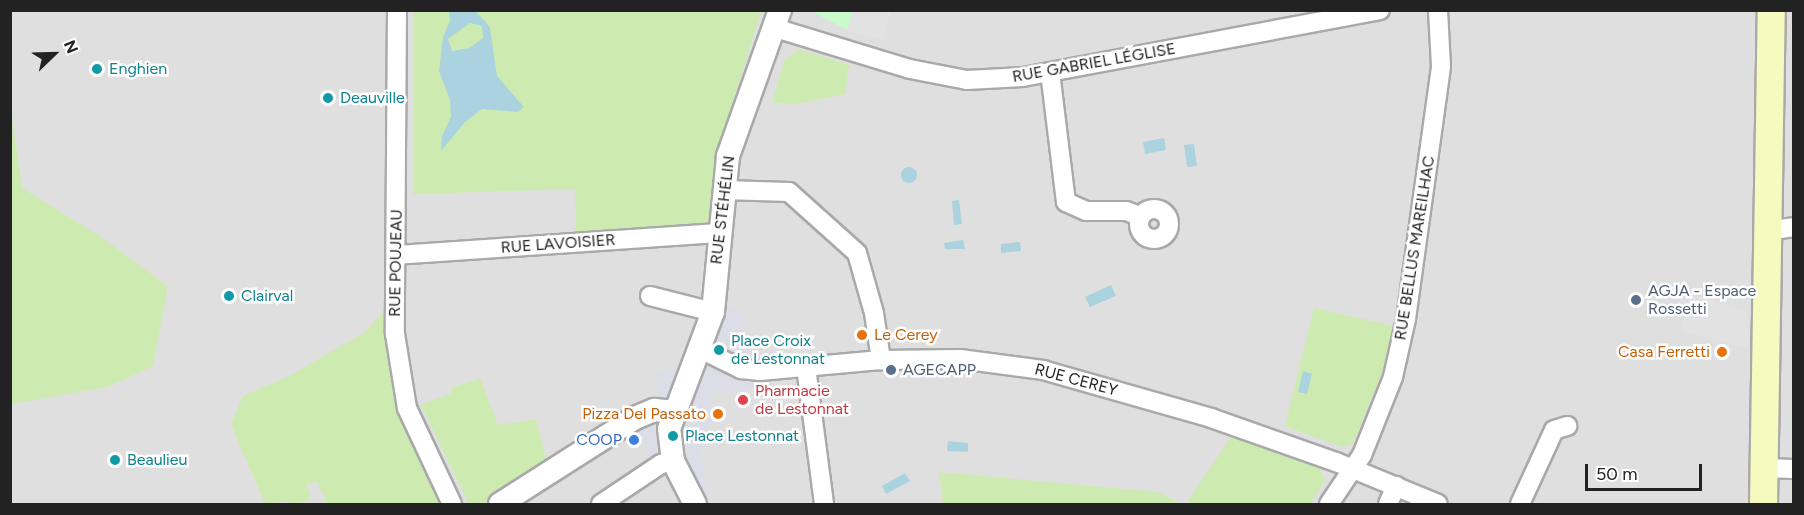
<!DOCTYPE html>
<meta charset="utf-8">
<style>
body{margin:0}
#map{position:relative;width:1804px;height:515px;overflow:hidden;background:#f2efe9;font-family:Figtree,sans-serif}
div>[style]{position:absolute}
.residential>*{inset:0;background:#e0dfdf}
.grass>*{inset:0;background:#cdebb0}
.park>*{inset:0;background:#c8facc}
.parking>*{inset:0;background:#e2e2e2}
.plaza>*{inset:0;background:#dddde8}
.water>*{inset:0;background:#aad3df}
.round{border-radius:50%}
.roads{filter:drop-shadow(2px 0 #a9a9a9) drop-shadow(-2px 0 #a9a9a9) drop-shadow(0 2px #a9a9a9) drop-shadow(0 -2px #a9a9a9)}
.minor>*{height:18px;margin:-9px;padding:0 9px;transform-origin:9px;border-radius:9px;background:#fff}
.minor>.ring{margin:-9px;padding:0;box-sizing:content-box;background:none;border:18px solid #fff;border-radius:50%}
.tertiary>*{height:22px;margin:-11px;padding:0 11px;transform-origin:11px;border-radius:11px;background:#fff}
.secondary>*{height:27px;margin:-13.5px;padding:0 13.5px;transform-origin:13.5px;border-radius:13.5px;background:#f7fabf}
.dots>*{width:16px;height:16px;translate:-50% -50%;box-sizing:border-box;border:3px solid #fff;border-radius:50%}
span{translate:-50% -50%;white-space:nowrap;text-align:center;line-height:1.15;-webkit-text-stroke:5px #fff;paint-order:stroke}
.street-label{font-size:16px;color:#222}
.culture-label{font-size:16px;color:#0d838f}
.left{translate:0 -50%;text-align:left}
.service-label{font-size:16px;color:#4e5e75}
.food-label{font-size:16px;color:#c56008}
.right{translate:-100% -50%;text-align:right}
.health-label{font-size:16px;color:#be3a42}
.shop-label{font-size:16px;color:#366cbe}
.frame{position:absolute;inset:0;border:12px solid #222;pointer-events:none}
.north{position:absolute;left:24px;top:24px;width:60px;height:60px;-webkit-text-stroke:4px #fff;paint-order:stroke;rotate:67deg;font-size:16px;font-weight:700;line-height:24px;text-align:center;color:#222}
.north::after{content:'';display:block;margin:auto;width:21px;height:27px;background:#222;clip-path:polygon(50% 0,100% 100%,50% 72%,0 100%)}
.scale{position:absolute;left:1585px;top:464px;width:117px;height:27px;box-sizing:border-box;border:3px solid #222;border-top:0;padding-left:8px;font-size:18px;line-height:21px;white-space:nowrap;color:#222;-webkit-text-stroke:4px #fff;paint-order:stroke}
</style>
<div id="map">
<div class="residential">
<div style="clip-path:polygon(10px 11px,1793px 11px,1793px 504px,11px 504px)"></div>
</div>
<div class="grass">
<div style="clip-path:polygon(413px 11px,761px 11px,731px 108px,712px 184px,709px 219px,704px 223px,576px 234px,575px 189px,413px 194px)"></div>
<div style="clip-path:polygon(798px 49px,849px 65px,845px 94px,796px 104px,772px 103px,784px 61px)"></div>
<div style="clip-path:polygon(11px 108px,22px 188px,101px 237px,168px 286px,153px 366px,108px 387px,11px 404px)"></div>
<div style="clip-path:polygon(1314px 308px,1394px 326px,1381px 376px,1353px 443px,1343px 447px,1285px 426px)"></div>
<div style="clip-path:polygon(385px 310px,399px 411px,444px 504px,327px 504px,317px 482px,306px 484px,311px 498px,297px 504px,284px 501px,265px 504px,231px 424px,243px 396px,289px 376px,365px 332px)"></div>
<div style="clip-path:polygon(480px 378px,498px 425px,536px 419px,547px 464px,483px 504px,469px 504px,421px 405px,452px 393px,451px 388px)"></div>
<div style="clip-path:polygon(1231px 437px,1319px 468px,1325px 480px,1310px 504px,1186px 504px)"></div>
<div style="clip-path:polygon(939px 472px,1157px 492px,1181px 504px,943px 504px)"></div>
</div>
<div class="park">
<div style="clip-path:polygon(811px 11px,853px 11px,847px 30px)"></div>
</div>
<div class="parking">
<div style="clip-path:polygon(853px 10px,891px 11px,883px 41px,847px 30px)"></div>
<div style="clip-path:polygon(1691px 294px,1748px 312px,1749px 349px,1681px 331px)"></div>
</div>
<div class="plaza">
<div style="clip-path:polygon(706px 303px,741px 309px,746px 343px,761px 358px,768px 357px,772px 388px,666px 396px,710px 393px,709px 423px,700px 449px,707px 491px,683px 504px,627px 415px,658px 397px,656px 374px,678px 364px)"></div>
</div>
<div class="water">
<div style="clip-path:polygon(evenodd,449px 11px,475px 11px,485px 21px,490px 28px,497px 76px,524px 107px,518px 112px,482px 109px,465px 122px,441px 151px,442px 136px,451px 117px,450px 100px,439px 71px,443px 37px,450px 21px,449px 11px,470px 23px,482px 26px,483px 38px,469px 48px,452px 51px,448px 39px,470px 23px)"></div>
<div style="clip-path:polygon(1164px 138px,1166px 150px,1145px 154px,1143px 142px)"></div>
<div style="clip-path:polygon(1194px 144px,1197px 166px,1187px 167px,1184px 145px)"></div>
<div class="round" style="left:901px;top:167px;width:16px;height:16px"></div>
<div style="clip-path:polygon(959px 200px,962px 224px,954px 225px,952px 201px)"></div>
<div style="clip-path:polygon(963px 240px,965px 249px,945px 249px,944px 243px)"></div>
<div style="clip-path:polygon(1020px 242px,1021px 251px,1001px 253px,1001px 244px)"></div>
<div style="clip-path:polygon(1111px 285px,1116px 296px,1090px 307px,1085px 297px)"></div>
<div style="clip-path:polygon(1303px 371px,1312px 374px,1307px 394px,1298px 392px)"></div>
<div style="clip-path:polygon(948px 441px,968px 443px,968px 452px,947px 451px)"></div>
<div style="clip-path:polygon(905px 473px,910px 481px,886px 494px,882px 486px)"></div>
</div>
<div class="roads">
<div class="minor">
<div style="left:397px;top:10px;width:324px;rotate:90.4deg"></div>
<div style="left:395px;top:334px;width:75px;rotate:80.8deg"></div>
<div style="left:407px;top:408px;width:106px;rotate:64.9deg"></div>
<div style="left:775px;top:28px;width:141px;rotate:16.9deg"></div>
<div style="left:910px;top:69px;width:58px;rotate:10.9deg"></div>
<div style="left:967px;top:80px;width:56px;rotate:-3.1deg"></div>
<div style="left:1023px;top:77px;width:363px;rotate:-10.6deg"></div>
<div style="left:1050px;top:72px;width:131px;rotate:83deg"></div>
<div style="left:1066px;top:202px;width:22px;rotate:24deg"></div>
<div style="left:1086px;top:211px;width:40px"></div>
<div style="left:1126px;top:211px;width:15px;rotate:20deg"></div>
<div style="left:724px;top:190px;width:65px;rotate:1.8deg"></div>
<div style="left:789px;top:192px;width:91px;rotate:41.9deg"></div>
<div style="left:857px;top:253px;width:62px;rotate:74.2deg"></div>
<div style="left:874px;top:313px;width:48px;rotate:81.5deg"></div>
<div class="ring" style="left:1139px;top:209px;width:12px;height:12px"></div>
<div style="left:1766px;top:231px;width:28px;rotate:-8deg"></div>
<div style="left:396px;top:255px;width:325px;rotate:-3.9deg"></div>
<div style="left:650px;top:296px;width:65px;rotate:14.3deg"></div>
<div style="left:700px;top:349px;width:46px;rotate:26deg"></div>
<div style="left:741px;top:369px;width:19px;rotate:6deg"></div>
<div style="left:760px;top:371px;width:121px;rotate:-5.2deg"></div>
<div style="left:881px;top:360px;width:79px;rotate:-0.7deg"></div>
<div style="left:960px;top:359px;width:84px;rotate:7.5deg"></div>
<div style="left:1043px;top:370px;width:175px;rotate:15.9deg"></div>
<div style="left:1211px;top:418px;width:133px;rotate:19.4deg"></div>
<div style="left:1336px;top:462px;width:110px;rotate:22.4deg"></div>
<div style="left:806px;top:367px;width:138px;rotate:82.5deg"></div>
<div style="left:1764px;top:468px;width:30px;rotate:2deg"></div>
<div style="left:601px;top:504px;width:72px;rotate:-33.7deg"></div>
<div style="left:661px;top:464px;width:12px;rotate:-14deg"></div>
<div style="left:1329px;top:504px;width:59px;rotate:-56deg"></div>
<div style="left:1362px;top:455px;width:84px;rotate:-68.3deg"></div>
<div style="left:1393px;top:377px;width:59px;rotate:-77.4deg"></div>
<div style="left:1406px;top:319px;width:255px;rotate:-82.1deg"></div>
<div style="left:1441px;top:66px;width:56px;rotate:-93.1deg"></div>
<div style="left:1388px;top:504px;width:20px;rotate:-66deg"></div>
<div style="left:1520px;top:504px;width:81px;rotate:-65.3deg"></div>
<div style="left:1554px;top:430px;width:14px;rotate:-17deg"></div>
</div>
<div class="tertiary">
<div style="left:500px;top:504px;width:160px;rotate:-32.5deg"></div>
<div style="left:635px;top:418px;width:21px;rotate:-23deg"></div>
<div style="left:654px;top:410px;width:23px;rotate:5deg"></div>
<div style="left:695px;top:504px;width:48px;rotate:-117.1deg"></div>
<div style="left:673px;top:461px;width:32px;rotate:-97deg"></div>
<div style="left:669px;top:429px;width:125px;rotate:-69.4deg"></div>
<div style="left:713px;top:312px;width:157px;rotate:-84.5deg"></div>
<div style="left:728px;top:156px;width:155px;rotate:-70.4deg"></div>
</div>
<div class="secondary">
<div style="left:1763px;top:504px;width:494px;rotate:-89.1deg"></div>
</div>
</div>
<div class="dots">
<div style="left:97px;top:69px;background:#0f9aa8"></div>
<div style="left:328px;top:98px;background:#0f9aa8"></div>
<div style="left:229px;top:296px;background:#0f9aa8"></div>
<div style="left:1636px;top:300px;background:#5c6f8a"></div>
<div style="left:862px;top:335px;background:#e8710a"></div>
<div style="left:719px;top:350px;background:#0f9aa8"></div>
<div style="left:1722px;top:352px;background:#e8710a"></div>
<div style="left:891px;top:370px;background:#5c6f8a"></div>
<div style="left:743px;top:400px;background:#e0444e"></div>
<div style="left:718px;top:414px;background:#e8710a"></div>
<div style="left:673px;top:436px;background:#0f9aa8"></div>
<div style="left:634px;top:440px;background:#3f7fe0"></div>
<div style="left:115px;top:460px;background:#0f9aa8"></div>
</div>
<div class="street-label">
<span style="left:1094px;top:63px;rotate:-10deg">RUE GABRIEL LÉGLISE</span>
<span style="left:723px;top:210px;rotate:-83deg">RUE STÉHÉLIN</span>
<span style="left:558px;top:244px;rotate:-4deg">RUE LAVOISIER</span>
<span style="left:1415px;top:248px;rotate:-81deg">RUE BELLUS MAREILHAC</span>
<span style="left:396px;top:263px;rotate:-89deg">RUE POUJEAU</span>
<span style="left:1076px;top:380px;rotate:15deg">RUE CEREY</span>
</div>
<div class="culture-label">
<span class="left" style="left:109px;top:69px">Enghien</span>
<span class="left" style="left:340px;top:98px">Deauville</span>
<span class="left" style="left:241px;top:296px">Clairval</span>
<span class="left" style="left:731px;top:350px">Place Croix<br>de Lestonnat</span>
<span class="left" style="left:685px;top:436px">Place Lestonnat</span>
<span class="left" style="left:127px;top:460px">Beaulieu</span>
</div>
<div class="service-label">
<span class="left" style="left:1648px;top:300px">AGJA - Espace<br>Rossetti</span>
<span class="left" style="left:903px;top:370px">AGECAPP</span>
</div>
<div class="food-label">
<span class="left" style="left:874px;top:335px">Le Cerey</span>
<span class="right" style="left:1710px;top:352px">Casa Ferretti</span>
<span class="right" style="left:706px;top:414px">Pizza Del Passato</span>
</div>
<div class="health-label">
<span class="left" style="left:755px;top:400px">Pharmacie<br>de Lestonnat</span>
</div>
<div class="shop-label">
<span class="right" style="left:622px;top:440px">COOP</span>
</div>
<div class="frame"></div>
<div class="north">N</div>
<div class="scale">50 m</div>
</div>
